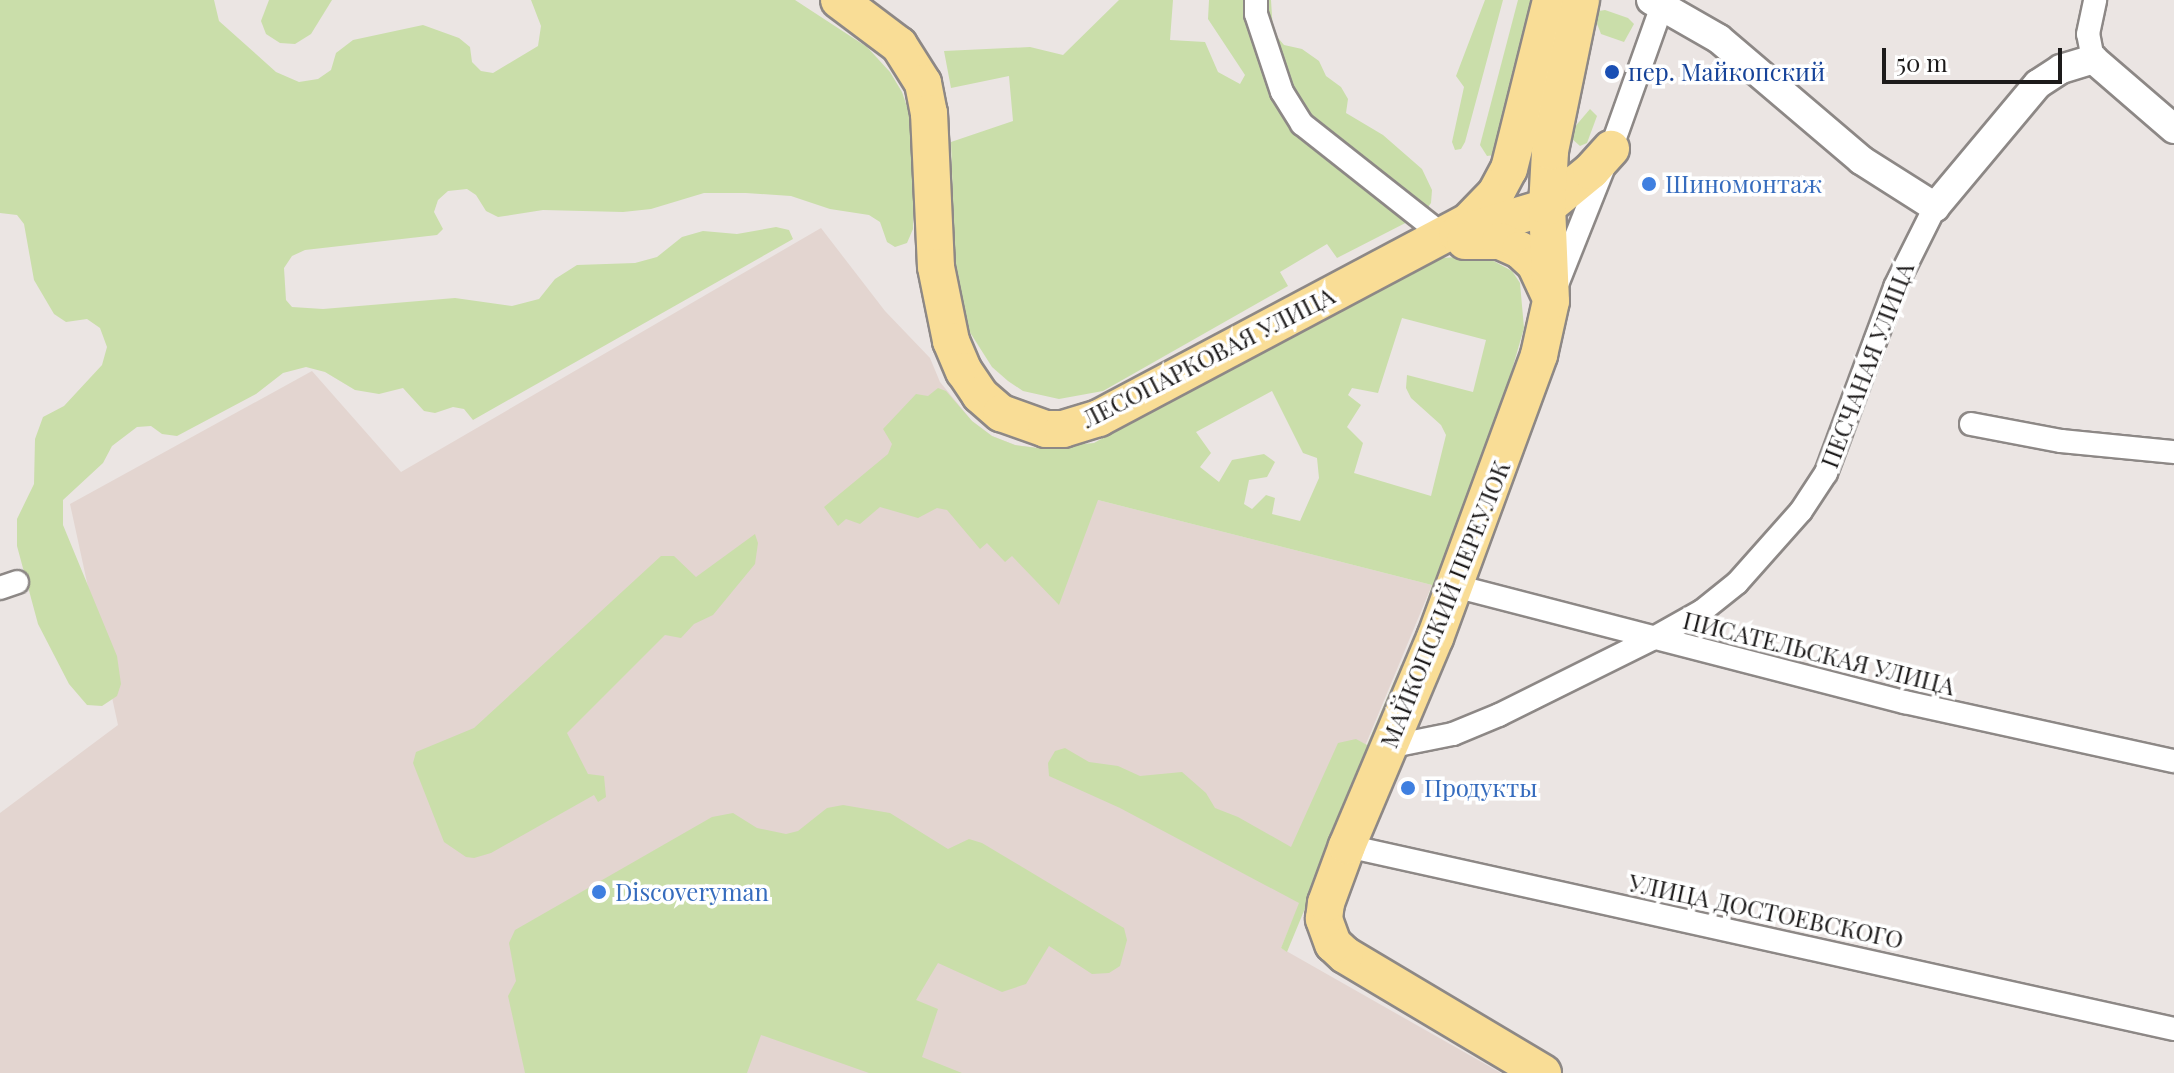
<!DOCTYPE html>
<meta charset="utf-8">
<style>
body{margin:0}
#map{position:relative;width:2174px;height:1073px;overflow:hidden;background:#ebe5e3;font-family:"Playfair Display",serif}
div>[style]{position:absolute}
.built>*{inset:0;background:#e3d5d0}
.green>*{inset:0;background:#cadeaa}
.roads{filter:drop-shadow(2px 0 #8d8886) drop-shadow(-2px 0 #8d8886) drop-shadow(0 2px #8d8886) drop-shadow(0 -2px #8d8886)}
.minor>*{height:22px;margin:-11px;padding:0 11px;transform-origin:11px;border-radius:11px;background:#fff}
.tertiary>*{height:28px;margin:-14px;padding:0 14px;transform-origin:14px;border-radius:14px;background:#fff}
.primary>*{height:36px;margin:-18px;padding:0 18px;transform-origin:18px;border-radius:18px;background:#f9dd96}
.dots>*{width:22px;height:22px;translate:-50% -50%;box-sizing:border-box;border:4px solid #fff;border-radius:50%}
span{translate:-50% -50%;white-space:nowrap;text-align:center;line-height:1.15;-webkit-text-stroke:7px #fff;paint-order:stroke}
.transit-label{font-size:24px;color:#164399}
.left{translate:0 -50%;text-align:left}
.shop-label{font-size:24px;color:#366cbe}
.street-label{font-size:24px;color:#1d1b1b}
.scale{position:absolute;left:1882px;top:48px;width:180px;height:36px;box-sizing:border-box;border:4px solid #1d1b1b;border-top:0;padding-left:10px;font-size:24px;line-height:28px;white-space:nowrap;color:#1d1b1b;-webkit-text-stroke:6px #fff;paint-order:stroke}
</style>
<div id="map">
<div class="built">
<div style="clip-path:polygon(821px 228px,885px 311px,930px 358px,940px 382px,972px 421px,992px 436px,1015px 445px,1038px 448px,1098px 500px,1432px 585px,1281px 948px,1501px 1073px,0 1073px,0 813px,118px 725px,70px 504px,312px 371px,401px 472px)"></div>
</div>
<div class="green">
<div style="clip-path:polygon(0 0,214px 0,219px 21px,276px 72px,299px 82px,318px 79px,331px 70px,336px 53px,353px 40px,423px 25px,459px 38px,470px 47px,472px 62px,481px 71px,493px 73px,538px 46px,541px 26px,531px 0,795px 0,867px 47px,890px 72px,902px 92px,911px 118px,915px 147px,913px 229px,907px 243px,895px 247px,887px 242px,880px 222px,869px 215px,830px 209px,791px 196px,746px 193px,704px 193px,651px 209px,623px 212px,543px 210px,498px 217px,486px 211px,476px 195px,467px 189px,448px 191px,438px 200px,434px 212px,443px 229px,437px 235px,305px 250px,292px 256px,284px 268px,286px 300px,292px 307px,323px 309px,455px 298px,512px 306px,539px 299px,555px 279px,577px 265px,635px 263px,657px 257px,682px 237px,703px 231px,737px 234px,776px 227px,789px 230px,793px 239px,473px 420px,464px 409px,453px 407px,435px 413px,424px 411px,403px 388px,379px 394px,355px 390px,325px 372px,306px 367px,283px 373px,256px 394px,177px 436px,162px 434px,151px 426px,137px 427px,112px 446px,103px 463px,63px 500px,63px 525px,117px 656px,121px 684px,117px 696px,102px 706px,87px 705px,69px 684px,38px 624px,17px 546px,17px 519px,34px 484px,35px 439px,43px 417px,64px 406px,102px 365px,107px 347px,100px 328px,87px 319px,66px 322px,54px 314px,34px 280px,24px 224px,17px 215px,0 213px)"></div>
<div style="clip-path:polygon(269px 0,332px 0,311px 34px,295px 44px,280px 43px,266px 34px,261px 21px)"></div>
<div style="clip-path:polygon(1119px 0,1173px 0,1170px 40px,1205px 42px,1218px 72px,1240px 84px,1245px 75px,1208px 19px,1209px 0,1271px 0,1273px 32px,1284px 45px,1302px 49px,1319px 61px,1326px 76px,1341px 87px,1348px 99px,1346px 113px,1383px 135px,1422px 169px,1432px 190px,1431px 203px,1423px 214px,1337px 258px,1327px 244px,1280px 272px,1288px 286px,1103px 391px,1059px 399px,1023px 391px,1008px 381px,992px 367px,964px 323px,956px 290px,951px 142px,1013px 121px,1009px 76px,951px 88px,944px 51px,1030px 47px,1063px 55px)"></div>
<div style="clip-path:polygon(1485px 0,1503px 0,1465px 142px,1461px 149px,1455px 150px,1452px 142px,1464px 87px,1456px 76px)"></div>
<div style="clip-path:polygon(1518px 0,1538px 0,1494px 155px,1487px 156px,1480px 145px)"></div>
<div style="clip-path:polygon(1605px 10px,1628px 18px,1634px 24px,1624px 42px,1601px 34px,1596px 21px,1599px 11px)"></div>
<div style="clip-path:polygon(1590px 109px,1597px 116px,1587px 143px,1580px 146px,1571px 138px,1573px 129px)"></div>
<div style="clip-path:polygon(evenodd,1470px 256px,1488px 258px,1512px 271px,1520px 283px,1524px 328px,1497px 422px,1419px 626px,1432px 585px,1098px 500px,1059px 605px,1012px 556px,1005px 562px,987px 543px,980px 549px,947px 510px,937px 508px,918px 518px,880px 507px,860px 524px,846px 519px,838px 526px,824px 507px,888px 454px,892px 444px,883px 429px,916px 394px,928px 396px,938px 388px,946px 391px,972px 421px,992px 436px,1015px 445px,1038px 448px,1094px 443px,1416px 260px,1470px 256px,1402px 318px,1486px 340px,1473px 392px,1407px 375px,1406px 388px,1411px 398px,1441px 425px,1446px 435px,1431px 496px,1354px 473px,1363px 443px,1347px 427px,1361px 405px,1348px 395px,1352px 388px,1378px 393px,1402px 318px,1470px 256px,1272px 391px,1303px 453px,1317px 458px,1319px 478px,1300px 521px,1272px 514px,1275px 498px,1266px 495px,1252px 509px,1244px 504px,1249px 480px,1267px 477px,1275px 462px,1264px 454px,1232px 460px,1219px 482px,1200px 467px,1211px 453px,1196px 432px,1272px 391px)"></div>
<div style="clip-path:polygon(755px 534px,758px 543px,755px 564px,713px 615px,694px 624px,681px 638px,665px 635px,567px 733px,588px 774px,604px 776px,606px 797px,598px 802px,594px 795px,491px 853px,474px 858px,466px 857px,444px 842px,413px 763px,416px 752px,474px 728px,661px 556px,674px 556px,696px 577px)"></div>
<div style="clip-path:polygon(1401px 665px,1404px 669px,1287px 952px,1281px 948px,1299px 903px,1120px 808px,1049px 776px,1048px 763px,1055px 751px,1065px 748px,1089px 762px,1118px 766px,1140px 776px,1182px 772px,1206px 793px,1215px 808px,1238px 817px,1291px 847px,1338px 743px,1356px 739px,1367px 745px)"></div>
<div style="clip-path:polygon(843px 805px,890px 813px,948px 849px,969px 839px,982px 843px,1124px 928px,1127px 940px,1120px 966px,1109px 973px,1092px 974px,1049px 946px,1026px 984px,1002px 992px,938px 963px,916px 1000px,938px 1009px,922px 1057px,962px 1073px,869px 1073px,761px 1035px,747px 1073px,525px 1073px,508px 996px,516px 981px,509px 943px,515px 930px,712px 817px,733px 813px,757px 828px,786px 834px,798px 831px,827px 808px)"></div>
</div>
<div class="roads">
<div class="minor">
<div style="left:1256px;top:0;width:14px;rotate:90deg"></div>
<div style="left:1256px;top:14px;width:82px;rotate:71.6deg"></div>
<div style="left:1282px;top:92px;width:38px;rotate:58deg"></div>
<div style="left:1302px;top:124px;width:181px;rotate:38.3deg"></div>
<div style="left:2093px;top:59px;width:25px;rotate:-101deg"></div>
<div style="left:2088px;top:34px;width:35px;rotate:-78deg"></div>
<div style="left:1556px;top:287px;width:149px;rotate:-68.3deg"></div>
<div style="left:1611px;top:149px;width:158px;rotate:-70.4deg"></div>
<div style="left:1971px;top:424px;width:92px;rotate:10.7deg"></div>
<div style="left:2061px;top:441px;width:114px;rotate:5.6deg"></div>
<div style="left:1455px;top:586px;width:465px;rotate:14.5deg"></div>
<div style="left:1905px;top:702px;width:275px;rotate:12.4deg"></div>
<div style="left:0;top:588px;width:18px;rotate:-19deg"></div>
<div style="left:1388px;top:747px;width:66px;rotate:-11.3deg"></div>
<div style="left:1453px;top:734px;width:50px;rotate:-22.4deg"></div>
<div style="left:1499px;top:715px;width:171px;rotate:-26.4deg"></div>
<div style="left:1652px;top:639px;width:57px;rotate:-29.2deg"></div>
<div style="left:1702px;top:611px;width:45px;rotate:-38.7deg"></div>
<div style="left:1737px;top:583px;width:96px;rotate:-48.4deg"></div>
<div style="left:1801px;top:511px;width:45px;rotate:-56.7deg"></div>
<div style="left:1826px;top:473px;width:198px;rotate:-69.6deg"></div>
<div style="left:1895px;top:287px;width:89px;rotate:-63.4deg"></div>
<div style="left:1347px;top:846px;width:847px;rotate:12.48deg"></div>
</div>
<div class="tertiary">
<div style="left:1651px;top:0;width:78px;rotate:29.8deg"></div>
<div style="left:1719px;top:39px;width:187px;rotate:40.4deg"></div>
<div style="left:1861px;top:160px;width:88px;rotate:32.4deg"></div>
<div style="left:1935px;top:207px;width:160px;rotate:-50.1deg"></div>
<div style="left:2038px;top:84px;width:27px;rotate:-33deg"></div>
<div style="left:2061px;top:69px;width:34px;rotate:-17deg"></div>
<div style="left:2093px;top:59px;width:107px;rotate:40.8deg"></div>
</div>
<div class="primary">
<div style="left:839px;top:0;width:75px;rotate:36.9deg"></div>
<div style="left:899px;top:45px;width:45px;rotate:57.7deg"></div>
<div style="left:923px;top:83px;width:31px;rotate:79deg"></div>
<div style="left:929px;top:113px;width:154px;rotate:87.4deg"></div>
<div style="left:936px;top:267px;width:76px;rotate:78.5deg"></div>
<div style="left:951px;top:341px;width:33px;rotate:67deg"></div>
<div style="left:964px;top:371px;width:29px;rotate:56deg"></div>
<div style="left:980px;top:395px;width:28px;rotate:41deg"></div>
<div style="left:1001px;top:413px;width:48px;rotate:19.6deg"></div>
<div style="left:1046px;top:429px;width:17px"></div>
<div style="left:1063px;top:429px;width:38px;rotate:-17deg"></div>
<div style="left:1099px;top:418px;width:419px;rotate:-28deg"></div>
<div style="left:1469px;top:221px;width:39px;rotate:-46deg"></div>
<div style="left:1496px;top:193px;width:27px;rotate:-62deg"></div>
<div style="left:1509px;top:169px;width:174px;rotate:-76deg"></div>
<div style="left:1457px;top:234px;width:94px;rotate:-16.7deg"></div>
<div style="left:1547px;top:207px;width:57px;rotate:-39.3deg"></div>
<div style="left:1591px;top:171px;width:30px;rotate:-48deg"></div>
<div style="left:1465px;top:241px;width:35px"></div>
<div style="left:1500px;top:241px;width:22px;rotate:24deg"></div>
<div style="left:1520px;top:250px;width:21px;rotate:43deg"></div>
<div style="left:1535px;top:264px;width:31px;rotate:65deg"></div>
<div style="left:1543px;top:1073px;width:230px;rotate:-149.2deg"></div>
<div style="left:1345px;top:955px;width:16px;rotate:-137deg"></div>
<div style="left:1333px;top:944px;width:27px;rotate:-110deg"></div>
<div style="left:1324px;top:919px;width:16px;rotate:-83deg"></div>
<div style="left:1326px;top:903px;width:61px;rotate:-69.8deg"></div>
<div style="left:1347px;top:846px;width:226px;rotate:-67.1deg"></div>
<div style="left:1435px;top:638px;width:302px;rotate:-69.8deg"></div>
<div style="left:1539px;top:355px;width:55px;rotate:-77.5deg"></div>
<div style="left:1551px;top:301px;width:94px;rotate:-92.4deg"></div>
<div style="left:1547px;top:207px;width:56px;rotate:-86.9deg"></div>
<div style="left:1550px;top:151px;width:154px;rotate:-78.4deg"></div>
</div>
</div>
<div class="dots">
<div style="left:1612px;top:72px;background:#1a4fb4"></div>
<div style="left:1649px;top:184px;background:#3f7fe0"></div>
<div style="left:1408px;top:788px;background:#3f7fe0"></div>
<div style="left:599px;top:892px;background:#3f7fe0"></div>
</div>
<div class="transit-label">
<span class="left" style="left:1628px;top:72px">пер. Майкопский</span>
</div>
<div class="shop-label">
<span class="left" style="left:1665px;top:184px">Шиномонтаж</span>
<span class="left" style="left:1424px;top:788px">Продукты</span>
<span class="left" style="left:615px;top:892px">Discoveryman</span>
</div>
<div class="street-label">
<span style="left:1208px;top:357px;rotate:-27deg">ЛЕСОПАРКОВАЯ УЛИЦА</span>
<span style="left:1867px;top:365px;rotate:-69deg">ПЕСЧАНАЯ УЛИЦА</span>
<span style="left:1445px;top:604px;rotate:-68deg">МАЙКОПСКИЙ ПЕРЕУЛОК</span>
<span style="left:1819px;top:653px;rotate:14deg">ПИСАТЕЛЬСКАЯ УЛИЦА</span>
<span style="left:1766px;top:911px;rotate:12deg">УЛИЦА ДОСТОЕВСКОГО</span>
</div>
<div class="scale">50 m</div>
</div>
